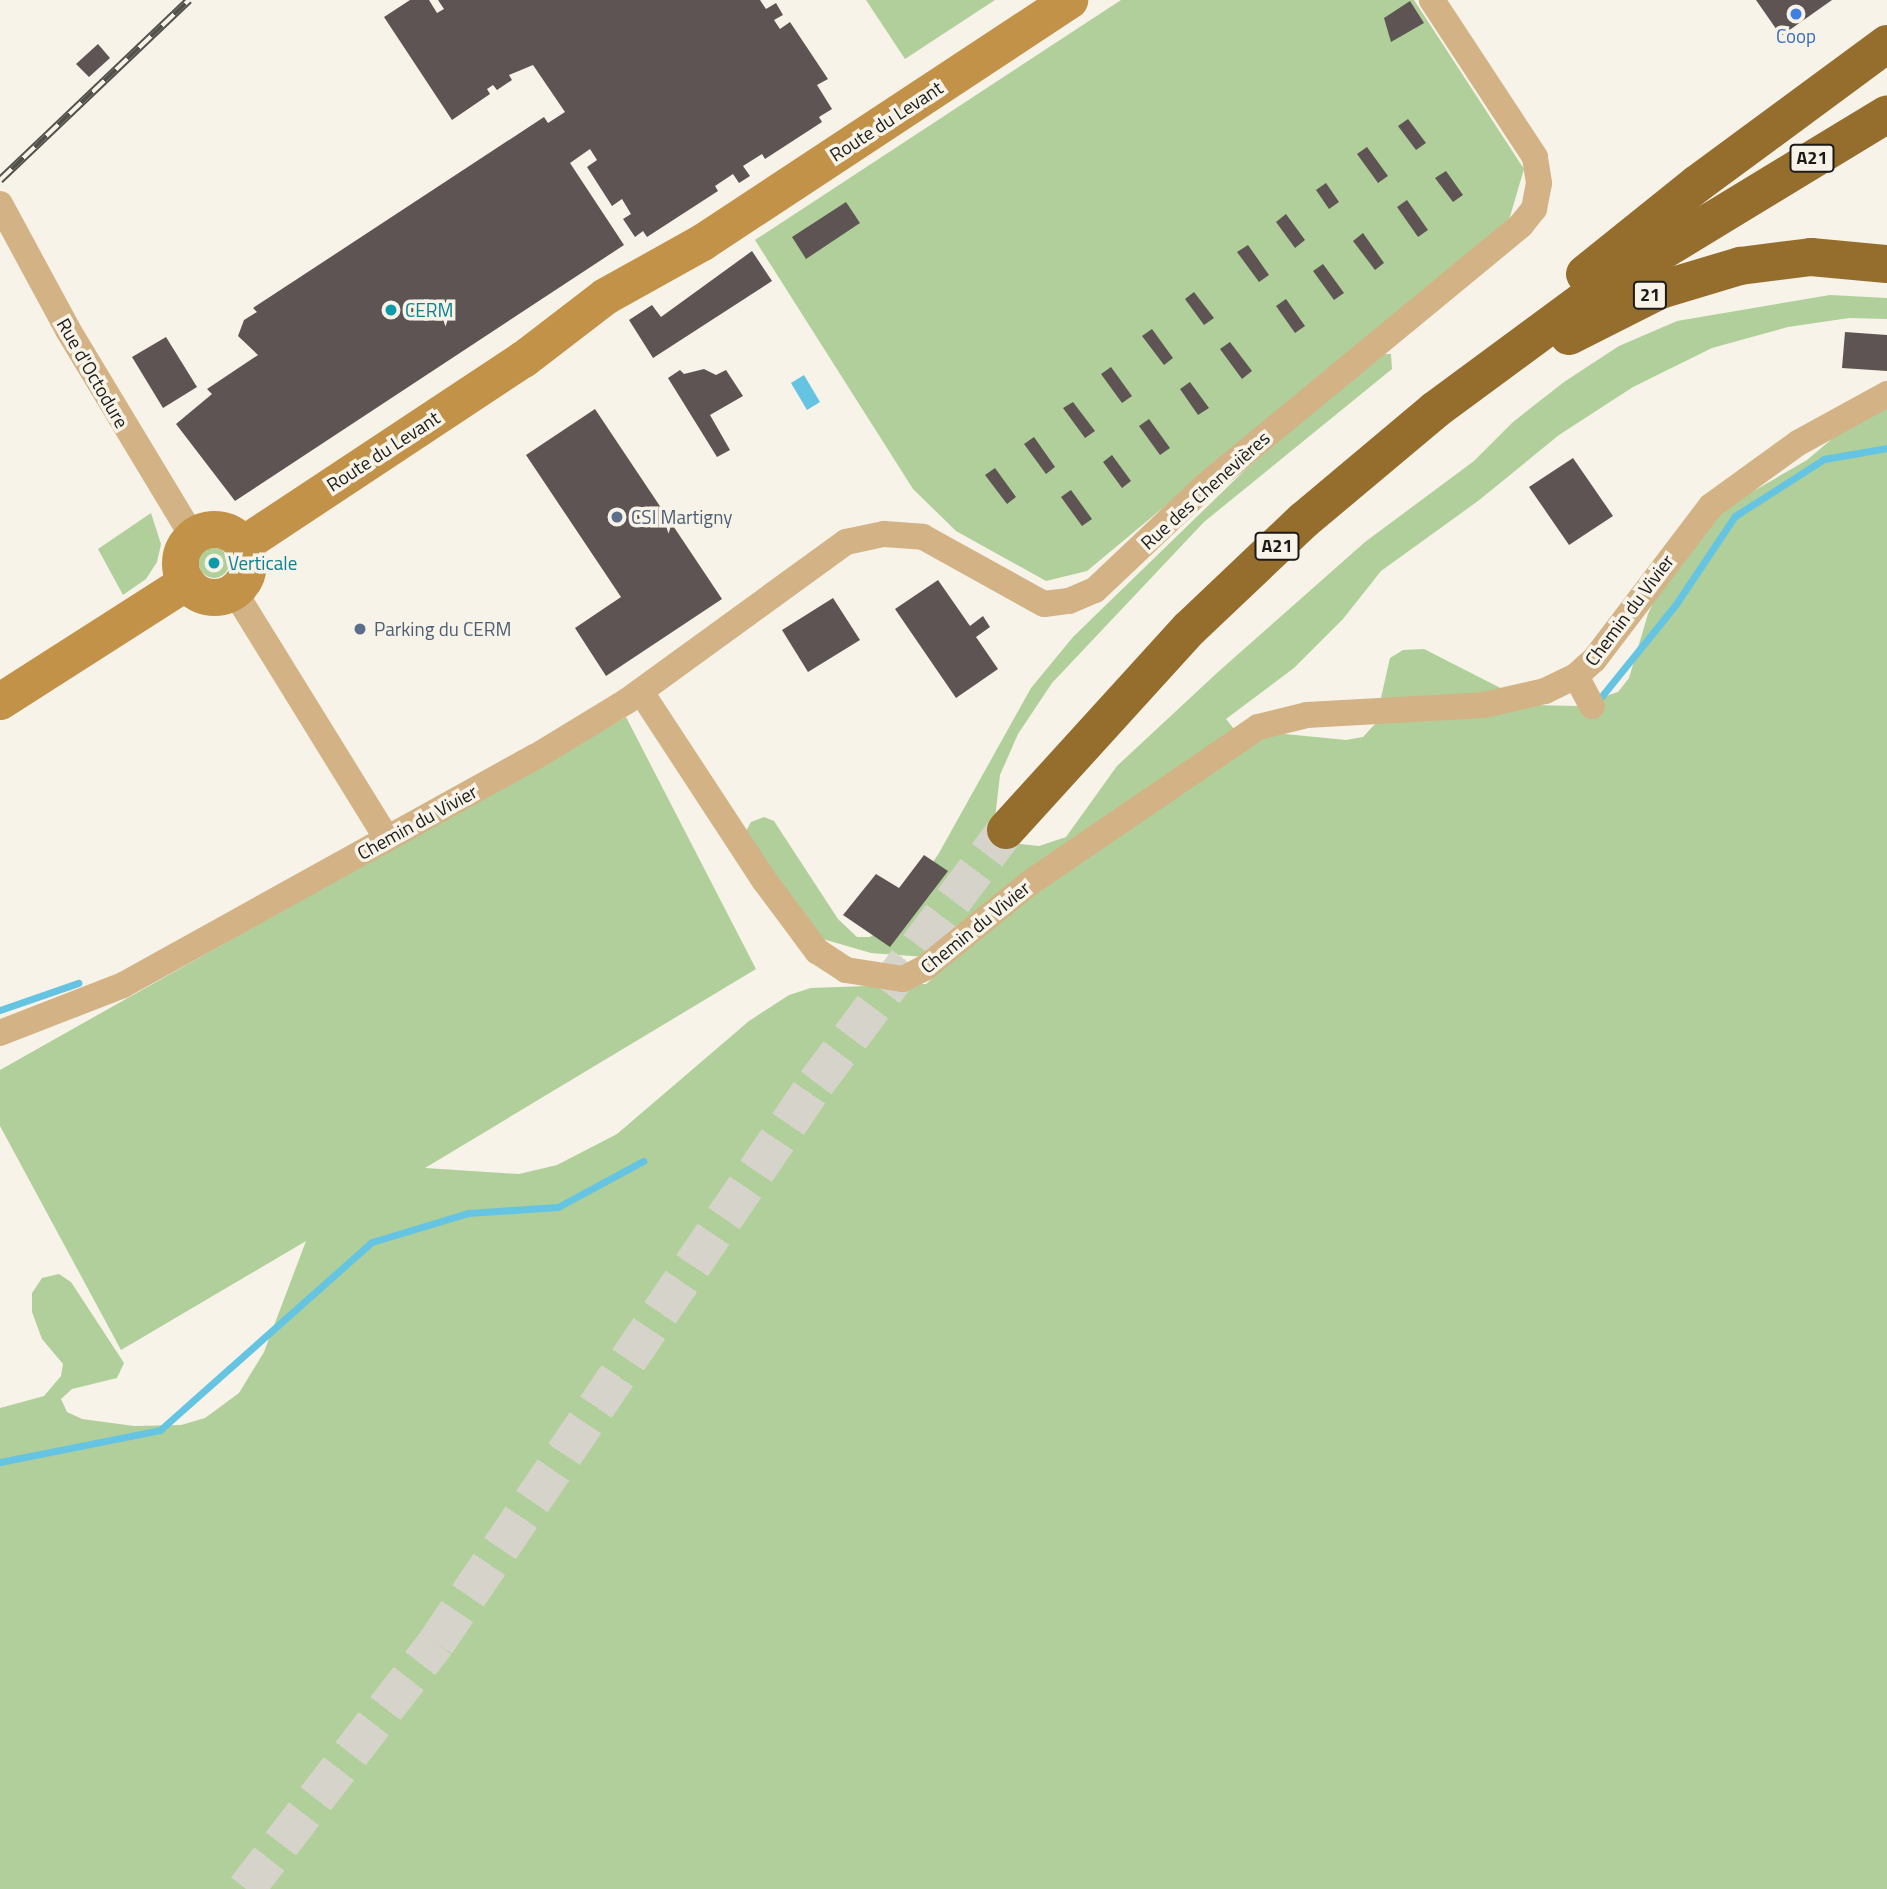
<!DOCTYPE html>
<meta charset="utf-8">
<style>
body{margin:0}
#map{position:relative;width:1887px;height:1889px;overflow:hidden;background:#f7f3e9;font-family:"Titillium Web",sans-serif}
div>[style]{position:absolute}
.green>*{inset:0;background:#b1cf9a}
.round{border-radius:50%}
.water>*{inset:0;background:#65c4e1}
.stream>*{height:7px;margin:-3.5px;padding:0 3.5px;transform-origin:3.5px;border-radius:3.5px;background:#65c4e1}
.building>*{inset:0;background:#5f5454}
.highway-tunnel>*{height:38px;margin-top:-19px;transform-origin:0;background:repeating-linear-gradient(90deg,#d6d3ca 0 38px,transparent 0 57px)}
.street>*{height:26px;margin:-13px;padding:0 13px;transform-origin:13px;border-radius:13px;background:#d3b385}
.secondary>*{height:37px;margin:-18.5px;padding:0 18.5px;transform-origin:18.5px;border-radius:18.5px;background:#c29248}
.secondary>.ring{margin:-18.5px;padding:0;box-sizing:content-box;background:none;border:37px solid #c29248;border-radius:50%}
.highway>*{height:38px;margin:-19px;padding:0 19px;transform-origin:19px;border-radius:19px;background:#956d2d}
.rail>*{height:8px;margin-top:-4px;transform-origin:0;background:repeating-linear-gradient(90deg,#f7f3e9 0 16px,#53514c 0 32px);box-sizing:border-box;border-block:2px solid #53514c}
.dots>*{width:19px;height:19px;translate:-50% -50%;box-sizing:border-box;border:4px solid #f7f3e9;border-radius:50%}
span{translate:-50% -50%;white-space:nowrap;text-align:center;line-height:1.15;-webkit-text-stroke:7px #f7f3e9;paint-order:stroke}
.shield-label span{padding:2px 5px;background:#f7f3e9;border:2px solid;border-radius:5px;-webkit-text-stroke-width:0}
.shield-label{font-size:18px;color:#1c1b17;font-weight:700}
.shop-label{font-size:19px;color:#366cbe}
.street-label{font-size:19px;color:#1c1b17}
.culture-label{font-size:19px;color:#0d838f}
.left{translate:0 -50%;text-align:left}
.service-label{font-size:19px;color:#4e5e75}
</style>
<div id="map">
<div class="green">
<div style="clip-path:polygon(866px 0,995px 0,905px 59px)"></div>
<div style="clip-path:polygon(1121px 0,1414px 0,1524px 169px,1509px 220px,1087px 571px,1046px 581px,956px 531px,913px 489px,755px 240px)"></div>
<div style="clip-path:polygon(1830px 295px,1887px 298px,1887px 319px,1849px 318px,1788px 327px,1712px 348px,1633px 387px,1559px 435px,1478px 501px,1381px 571px,1343px 619px,1294px 668px,1226px 719px,1234px 729px,1346px 740px,1363px 737px,1375px 724px,1390px 658px,1403px 650px,1424px 649px,1534px 705px,1576px 706px,1618px 692px,1629px 678px,1648px 614px,1667px 572px,1726px 507px,1807px 460px,1852px 422px,1887px 407px,1887px 1889px,0 1889px,0 1408px,44px 1396px,61px 1376px,63px 1364px,42px 1339px,32px 1312px,32px 1293px,42px 1278px,59px 1274px,71px 1282px,124px 1363px,117px 1378px,72px 1389px,61px 1399px,67px 1412px,82px 1419px,134px 1426px,181px 1425px,205px 1418px,239px 1393px,264px 1352px,306px 1241px,121px 1350px,0 1126px,0 1070px,626px 717px,756px 969px,425px 1168px,519px 1174px,557px 1165px,617px 1134px,749px 1021px,789px 995px,811px 988px,926px 984px,934px 977px,925px 957px,871px 953px,823px 939px,806px 928px,746px 831px,751px 822px,764px 817px,774px 821px,838px 919px,857px 937px,869px 937px,888px 929px,939px 853px,1031px 688px,1073px 637px,1247px 468px,1382px 354px,1391px 354px,1392px 369px,1204px 522px,1052px 683px,1018px 734px,1000px 775px,994px 827px,1010px 843px,1039px 846px,1066px 837px,1117px 766px,1218px 672px,1365px 542px,1474px 461px,1513px 422px,1564px 382px,1619px 346px,1677px 321px)"></div>
<div style="clip-path:polygon(151px 513px,161px 544px,157px 562px,146px 579px,123px 595px,98px 549px)"></div>
<div class="round" style="left:199px;top:548px;width:30px;height:30px"></div>
</div>
<div class="water">
<div style="clip-path:polygon(804px 375px,820px 402px,807px 410px,791px 383px)"></div>
</div>
<div class="stream">
<div style="left:1597px;top:702px;width:126px;rotate:-51.1deg"></div>
<div style="left:1676px;top:604px;width:106px;rotate:-56.2deg"></div>
<div style="left:1735px;top:516px;width:106px;rotate:-32.6deg"></div>
<div style="left:1824px;top:459px;width:64px;rotate:-9.9deg"></div>
<div style="left:0;top:1010px;width:83px;rotate:-19.1deg"></div>
<div style="left:0;top:1462px;width:163px;rotate:-11.3deg"></div>
<div style="left:160px;top:1430px;width:283px;rotate:-41.6deg"></div>
<div style="left:372px;top:1242px;width:100px;rotate:-16.8deg"></div>
<div style="left:468px;top:1213px;width:90px;rotate:-3.8deg"></div>
<div style="left:558px;top:1207px;width:97px;rotate:-28.4deg"></div>
</div>
<div class="building">
<div style="clip-path:polygon(410px 0,429px 0,437px 13px,444px 9px,438px 0,760px 0,766px 9px,776px 3px,783px 15px,774px 20px,780px 29px,790px 22px,828px 79px,817px 85px,832px 109px,819px 117px,822px 122px,765px 159px,762px 154px,743px 166px,750px 176px,739px 183px,733px 174px,715px 186px,718px 191px,647px 237px,643px 231px,635px 237px,623px 219px,631px 214px,622px 199px,612px 206px,587px 167px,597px 160px,590px 149px,570px 163px,624px 245px,235px 501px,176px 424px,212px 394px,207px 389px,258px 355px,238px 336px,244px 320px,257px 312px,253px 308px,544px 117px,548px 123px,565px 112px,533px 65px,509px 75px,512px 80px,497px 90px,493px 85px,487px 89px,490px 94px,452px 120px,384px 17px)"></div>
<div style="clip-path:polygon(1756px 0,1832px 0,1781px 36px)"></div>
<div style="clip-path:polygon(1410px 1px,1424px 23px,1391px 42px,1384px 18px)"></div>
<div style="clip-path:polygon(98px 44px,110px 58px,89px 77px,76px 64px)"></div>
<div style="clip-path:polygon(1408px 119px,1426px 143px,1416px 150px,1398px 126px)"></div>
<div style="clip-path:polygon(1367px 147px,1388px 176px,1378px 183px,1357px 154px)"></div>
<div style="clip-path:polygon(1446px 171px,1463px 195px,1453px 202px,1435px 178px)"></div>
<div style="clip-path:polygon(1326px 183px,1339px 202px,1329px 209px,1316px 190px)"></div>
<div style="clip-path:polygon(1407px 200px,1428px 230px,1418px 237px,1397px 207px)"></div>
<div style="clip-path:polygon(846px 202px,860px 223px,806px 259px,792px 237px)"></div>
<div style="clip-path:polygon(1286px 214px,1305px 240px,1295px 248px,1276px 222px)"></div>
<div style="clip-path:polygon(1363px 233px,1384px 263px,1375px 270px,1353px 241px)"></div>
<div style="clip-path:polygon(1248px 245px,1269px 275px,1259px 282px,1237px 252px)"></div>
<div style="clip-path:polygon(752px 251px,772px 281px,653px 358px,629px 320px,652px 305px,661px 317px)"></div>
<div style="clip-path:polygon(1323px 264px,1344px 293px,1334px 300px,1313px 271px)"></div>
<div style="clip-path:polygon(1194px 292px,1214px 318px,1204px 325px,1185px 299px)"></div>
<div style="clip-path:polygon(1286px 299px,1305px 326px,1295px 333px,1276px 306px)"></div>
<div style="clip-path:polygon(1152px 329px,1173px 358px,1164px 365px,1142px 336px)"></div>
<div style="clip-path:polygon(1845px 332px,1887px 335px,1887px 371px,1842px 368px)"></div>
<div style="clip-path:polygon(166px 337px,197px 387px,163px 408px,132px 357px)"></div>
<div style="clip-path:polygon(1230px 342px,1252px 371px,1242px 379px,1220px 349px)"></div>
<div style="clip-path:polygon(1111px 367px,1132px 396px,1122px 403px,1101px 374px)"></div>
<div style="clip-path:polygon(704px 369px,716px 375px,726px 370px,743px 396px,710px 415px,730px 450px,717px 457px,668px 378px,680px 370px,684px 374px)"></div>
<div style="clip-path:polygon(1190px 382px,1209px 408px,1198px 415px,1180px 389px)"></div>
<div style="clip-path:polygon(1073px 402px,1095px 431px,1085px 438px,1063px 408px)"></div>
<div style="clip-path:polygon(595px 409px,722px 599px,606px 676px,575px 628px,621px 597px,526px 455px)"></div>
<div style="clip-path:polygon(1149px 419px,1170px 448px,1160px 455px,1139px 426px)"></div>
<div style="clip-path:polygon(1034px 437px,1055px 467px,1046px 474px,1024px 444px)"></div>
<div style="clip-path:polygon(1112px 455px,1131px 481px,1122px 488px,1103px 462px)"></div>
<div style="clip-path:polygon(1573px 458px,1613px 516px,1569px 545px,1529px 487px)"></div>
<div style="clip-path:polygon(995px 468px,1016px 497px,1007px 504px,985px 475px)"></div>
<div style="clip-path:polygon(1071px 490px,1092px 519px,1082px 526px,1061px 497px)"></div>
<div style="clip-path:polygon(938px 580px,970px 626px,983px 616px,990px 627px,976px 637px,998px 669px,956px 698px,895px 609px)"></div>
<div style="clip-path:polygon(833px 598px,860px 640px,808px 672px,782px 630px)"></div>
<div style="clip-path:polygon(924px 855px,948px 871px,890px 947px,843px 915px,876px 874px,899px 888px)"></div>
</div>
<div class="highway-tunnel">
<div style="left:246px;top:1889px;width:311px;rotate:-52.3deg"></div>
<div style="left:436px;top:1643px;width:677px;rotate:-55.84deg"></div>
<div style="left:816px;top:1083px;width:316px;rotate:-53.1deg"></div>
</div>
<div class="street">
<div style="left:0;top:204px;width:143px;rotate:61.6deg"></div>
<div style="left:68px;top:330px;width:242px;rotate:58.9deg"></div>
<div style="left:234px;top:591px;width:291px;rotate:58.3deg"></div>
<div style="left:1576px;top:676px;width:34px;rotate:62deg"></div>
<div style="left:641px;top:692px;width:225px;rotate:56.8deg"></div>
<div style="left:764px;top:880px;width:89px;rotate:53.3deg"></div>
<div style="left:817px;top:951px;width:35px;rotate:33deg"></div>
<div style="left:846px;top:970px;width:58px;rotate:9deg"></div>
<div style="left:903px;top:979px;width:25px;rotate:-27deg"></div>
<div style="left:925px;top:968px;width:136px;rotate:-39.1deg"></div>
<div style="left:1031px;top:882px;width:275px;rotate:-34.3deg"></div>
<div style="left:1258px;top:727px;width:50px;rotate:-13.8deg"></div>
<div style="left:1307px;top:715px;width:177px;rotate:-3.2deg"></div>
<div style="left:1484px;top:705px;width:63px;rotate:-12.9deg"></div>
<div style="left:1545px;top:691px;width:34px;rotate:-26deg"></div>
<div style="left:1576px;top:676px;width:24px;rotate:-42deg"></div>
<div style="left:1594px;top:660px;width:193px;rotate:-52.8deg"></div>
<div style="left:1711px;top:506px;width:107px;rotate:-35.9deg"></div>
<div style="left:1798px;top:443px;width:102px;rotate:-28.8deg"></div>
<div style="left:0;top:1033px;width:132px;rotate:-21.3deg"></div>
<div style="left:123px;top:985px;width:471px;rotate:-29deg"></div>
<div style="left:535px;top:757px;width:108px;rotate:-31.3deg"></div>
<div style="left:627px;top:701px;width:271px;rotate:-36deg"></div>
<div style="left:846px;top:542px;width:39px;rotate:-12deg"></div>
<div style="left:884px;top:534px;width:39px;rotate:4deg"></div>
<div style="left:923px;top:537px;width:138px;rotate:29deg"></div>
<div style="left:1044px;top:604px;width:25px;rotate:-7deg"></div>
<div style="left:1069px;top:601px;width:28px;rotate:-23deg"></div>
<div style="left:1095px;top:590px;width:153px;rotate:-43.4deg"></div>
<div style="left:1206px;top:485px;width:408px;rotate:-39.5deg"></div>
<div style="left:1521px;top:225px;width:21px;rotate:-51deg"></div>
<div style="left:1534px;top:209px;width:26px;rotate:-79deg"></div>
<div style="left:1539px;top:183px;width:26px;rotate:-99deg"></div>
<div style="left:1535px;top:157px;width:188px;rotate:-123.3deg"></div>
</div>
<div class="secondary">
<div class="ring" style="left:180px;top:529px;width:31px;height:31px"></div>
<div style="left:243px;top:544px;width:336px;rotate:-33.5deg"></div>
<div style="left:523px;top:359px;width:103px;rotate:-37.5deg"></div>
<div style="left:605px;top:296px;width:111px;rotate:-29.1deg"></div>
<div style="left:702px;top:242px;width:440px;rotate:-33.4deg"></div>
<div style="left:0;top:701px;width:221px;rotate:-32.6deg"></div>
</div>
<div class="highway">
<div style="left:1585px;top:274px;width:144px;rotate:-38.8deg"></div>
<div style="left:1697px;top:184px;width:236px;rotate:-36.4deg"></div>
<div style="left:1569px;top:336px;width:102px;rotate:-26.8deg"></div>
<div style="left:1660px;top:290px;width:84px;rotate:-16.7deg"></div>
<div style="left:1740px;top:266px;width:72px;rotate:-7.2deg"></div>
<div style="left:1811px;top:257px;width:76px;rotate:5.3deg"></div>
<div style="left:1006px;top:830px;width:273px;rotate:-47.7deg"></div>
<div style="left:1190px;top:628px;width:157px;rotate:-43.5deg"></div>
<div style="left:1304px;top:520px;width:171px;rotate:-40deg"></div>
<div style="left:1435px;top:410px;width:202px;rotate:-36.4deg"></div>
<div style="left:1598px;top:290px;width:338px;rotate:-31.3deg"></div>
</div>
<div class="rail">
<div style="left:0;top:180px;width:261px;rotate:-43.6deg"></div>
</div>
<div class="dots">
<div style="left:1796px;top:14px;background:#3f7fe0"></div>
<div style="left:391px;top:310px;background:#0f9aa8"></div>
<div style="left:617px;top:517px;background:#5c6f8a"></div>
<div style="left:214px;top:563px;background:#0f9aa8"></div>
<div style="left:360px;top:629px;background:#5c6f8a"></div>
</div>
<div class="shield-label">
<span style="left:1812px;top:158px">A21</span>
<span style="left:1650px;top:295px">21</span>
<span style="left:1277px;top:546px">A21</span>
</div>
<div class="shop-label">
<span style="left:1796px;top:36px">Coop</span>
</div>
<div class="street-label">
<span style="left:886px;top:121px;rotate:-33deg">Route du Levant</span>
<span style="left:93px;top:373px;rotate:60deg">Rue d'Octodure</span>
<span style="left:383px;top:451px;rotate:-33deg">Route du Levant</span>
<span style="left:1205px;top:490px;rotate:-42deg">Rue des Chenevières</span>
<span style="left:1629px;top:610px;rotate:-53deg">Chemin du Vivier</span>
<span style="left:417px;top:822px;rotate:-29deg">Chemin du Vivier</span>
<span style="left:975px;top:927px;rotate:-39deg">Chemin du Vivier</span>
</div>
<div class="culture-label">
<span class="left" style="left:405px;top:310px">CERM</span>
<span class="left" style="left:228px;top:563px">Verticale</span>
</div>
<div class="service-label">
<span class="left" style="left:631px;top:517px">CSI Martigny</span>
<span class="left" style="left:374px;top:629px">Parking du CERM</span>
</div>
</div>
